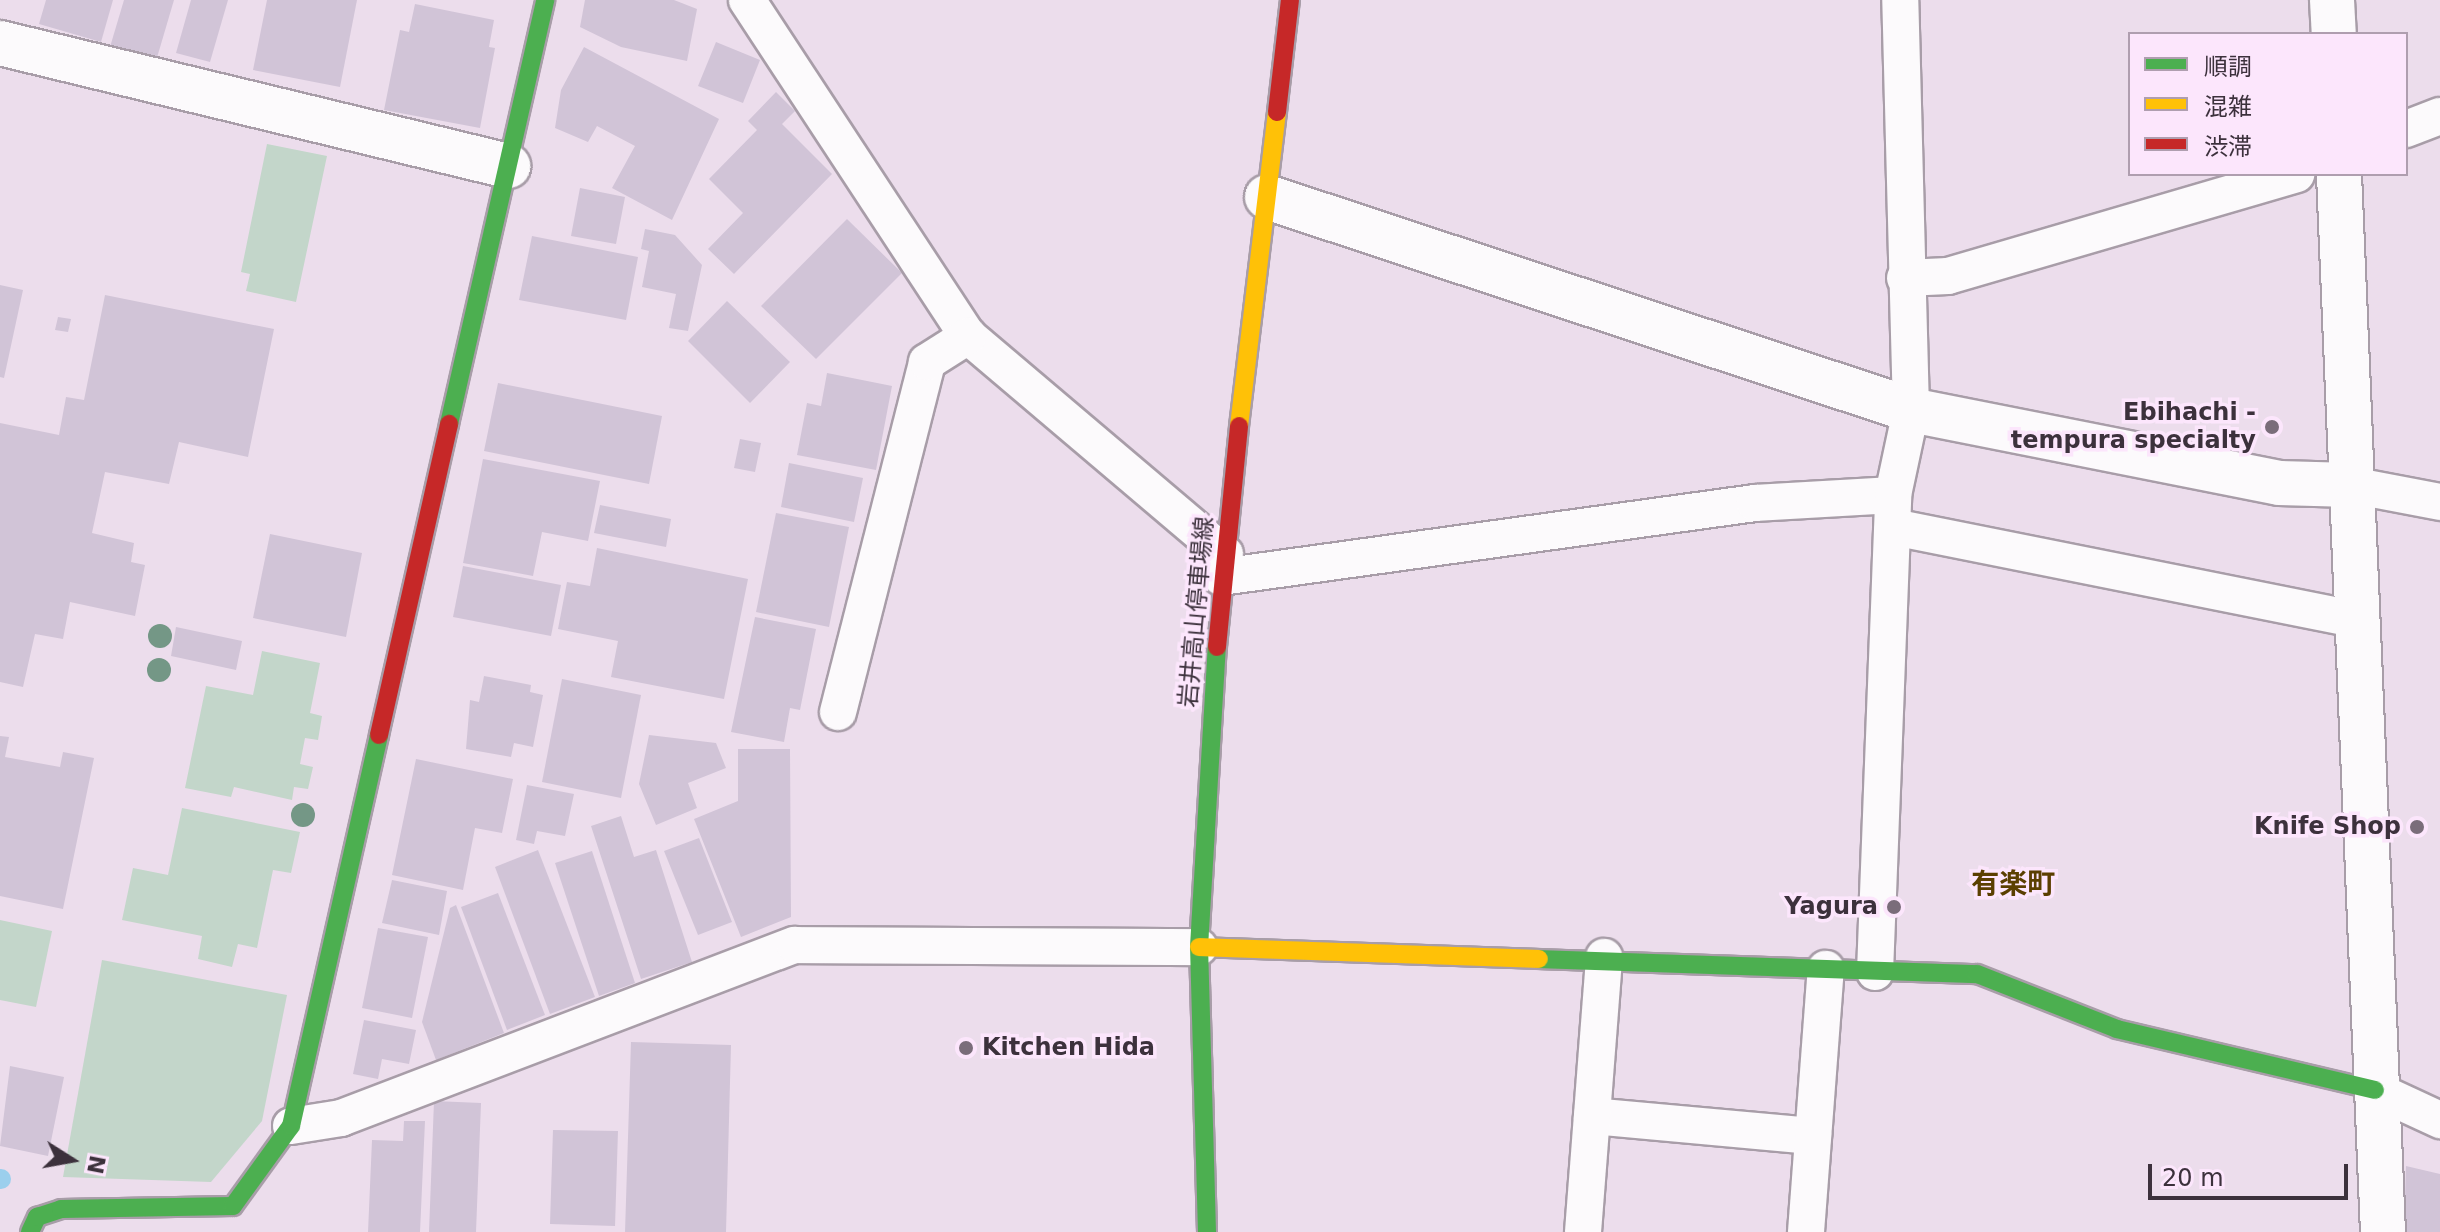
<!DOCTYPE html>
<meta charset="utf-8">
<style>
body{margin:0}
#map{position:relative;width:2440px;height:1232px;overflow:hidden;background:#ecddec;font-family:"DejaVu Sans","Noto Sans JP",sans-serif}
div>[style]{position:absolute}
.green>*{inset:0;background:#c3d6ca}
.stream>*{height:20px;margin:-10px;padding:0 10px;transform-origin:10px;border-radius:10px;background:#9bcfed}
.building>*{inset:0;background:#d1c4d7}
.roads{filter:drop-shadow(2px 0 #a89da8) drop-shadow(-2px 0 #a89da8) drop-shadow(0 2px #a89da8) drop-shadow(0 -2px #a89da8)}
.lane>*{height:36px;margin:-18px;padding:0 18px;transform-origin:18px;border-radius:18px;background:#fcfafc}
.street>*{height:44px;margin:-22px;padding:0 22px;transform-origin:22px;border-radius:22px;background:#fcfafc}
.fast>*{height:18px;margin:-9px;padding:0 9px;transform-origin:9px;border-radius:9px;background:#4caf50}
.slow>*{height:18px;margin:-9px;padding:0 9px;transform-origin:9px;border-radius:9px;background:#ffc107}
.jam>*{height:18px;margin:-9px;padding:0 9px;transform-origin:9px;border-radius:9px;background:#c62828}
.trees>*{width:24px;height:24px;margin:-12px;border-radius:50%;background:#749786}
.dots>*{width:22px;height:22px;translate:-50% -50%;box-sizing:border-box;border:4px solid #fce6fc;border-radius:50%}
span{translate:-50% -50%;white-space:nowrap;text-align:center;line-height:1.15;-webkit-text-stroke:7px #fce6fc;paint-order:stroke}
.poi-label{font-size:24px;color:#3c313c;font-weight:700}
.right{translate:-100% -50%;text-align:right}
.left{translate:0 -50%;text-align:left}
.street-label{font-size:24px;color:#3c313c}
.quarter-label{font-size:28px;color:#5b3f01;font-weight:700}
.legend{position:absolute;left:2128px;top:32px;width:280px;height:144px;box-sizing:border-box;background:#fce6fc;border:2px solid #af9eaf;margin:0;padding:10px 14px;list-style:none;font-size:24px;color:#3c313c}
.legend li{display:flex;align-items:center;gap:16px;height:40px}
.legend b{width:40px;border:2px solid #af9eaf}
.north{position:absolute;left:32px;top:1120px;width:80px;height:80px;-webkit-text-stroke:6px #fce6fc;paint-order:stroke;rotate:101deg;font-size:22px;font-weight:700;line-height:32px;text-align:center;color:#3c313c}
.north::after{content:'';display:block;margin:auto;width:28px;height:36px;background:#3c313c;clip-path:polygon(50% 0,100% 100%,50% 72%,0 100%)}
.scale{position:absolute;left:2148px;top:1164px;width:200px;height:36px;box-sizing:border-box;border:4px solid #3c313c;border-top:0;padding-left:10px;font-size:24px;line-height:28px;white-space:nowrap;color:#3c313c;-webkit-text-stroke:6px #fce6fc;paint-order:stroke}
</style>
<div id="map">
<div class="green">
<div style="clip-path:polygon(267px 144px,327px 156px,296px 302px,246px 291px,250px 274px,241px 272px)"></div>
<div style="clip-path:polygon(262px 651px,320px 663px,310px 713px,322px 716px,318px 740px,305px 738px,300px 764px,313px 767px,308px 789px,294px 787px,292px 800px,234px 787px,231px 797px,185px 788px,206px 686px,253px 695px)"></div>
<div style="clip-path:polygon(182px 808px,300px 832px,291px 873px,273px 870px,257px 948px,238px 944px,232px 967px,198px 959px,202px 936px,122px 920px,133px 868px,168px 875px)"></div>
<div style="clip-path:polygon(0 920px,52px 931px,36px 1007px,0 1000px)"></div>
<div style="clip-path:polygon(102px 960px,287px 995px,262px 1121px,211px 1182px,63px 1177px)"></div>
</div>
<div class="stream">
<div style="left:0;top:1179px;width:1px"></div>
</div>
<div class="building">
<div style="clip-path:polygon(46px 0,113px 0,101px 42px,39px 24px)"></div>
<div style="clip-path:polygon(124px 0,174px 0,156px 61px,110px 47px)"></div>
<div style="clip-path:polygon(191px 0,228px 0,210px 62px,176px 53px)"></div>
<div style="clip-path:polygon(267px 0,357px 0,340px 87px,253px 70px)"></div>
<div style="clip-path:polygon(585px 0,674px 0,697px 9px,687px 61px,621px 47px,580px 27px)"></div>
<div style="clip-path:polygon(415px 4px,494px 20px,489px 47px,495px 48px,480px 128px,384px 110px,400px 30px,409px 32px)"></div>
<div style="clip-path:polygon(716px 42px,760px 60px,743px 103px,698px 86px)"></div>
<div style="clip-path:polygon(584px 47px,719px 119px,672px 220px,612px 188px,635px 146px,597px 126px,588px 142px,555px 128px,561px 90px)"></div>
<div style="clip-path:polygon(776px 92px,795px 111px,782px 124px,832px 174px,734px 274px,708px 249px,743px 213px,709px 179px,757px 130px,748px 121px)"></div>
<div style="clip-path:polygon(580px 188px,625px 197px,616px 244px,571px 236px)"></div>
<div style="clip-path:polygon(847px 219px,902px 273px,816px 359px,761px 306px)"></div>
<div style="clip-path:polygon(645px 229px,675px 235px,702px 265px,688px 331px,669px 328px,676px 294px,642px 287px,649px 251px,641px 249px)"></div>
<div style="clip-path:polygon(532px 236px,638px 257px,626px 320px,519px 300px)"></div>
<div style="clip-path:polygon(0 285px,23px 290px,4px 378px,0 377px)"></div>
<div style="clip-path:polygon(105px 295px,274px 329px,248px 457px,179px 442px,169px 484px,105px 472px,92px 533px,134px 543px,131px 562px,145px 565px,135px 616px,70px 602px,63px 639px,35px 634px,23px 687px,0 682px,0 423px,59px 435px,66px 397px,84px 400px)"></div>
<div style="clip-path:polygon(727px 301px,790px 362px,750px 403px,688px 341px)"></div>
<div style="clip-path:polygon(58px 317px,71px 319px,68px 332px,55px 330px)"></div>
<div style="clip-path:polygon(827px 373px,892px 386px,876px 470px,797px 455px,807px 403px,821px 406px)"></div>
<div style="clip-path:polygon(498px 383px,662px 416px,649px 484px,484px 451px)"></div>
<div style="clip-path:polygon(740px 439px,761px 443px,755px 472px,734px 468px)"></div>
<div style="clip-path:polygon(483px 459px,600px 481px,588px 541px,542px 532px,533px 576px,463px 563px)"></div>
<div style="clip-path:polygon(789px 463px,863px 478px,854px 522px,781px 507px)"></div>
<div style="clip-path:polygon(600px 505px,671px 519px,666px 547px,594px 533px)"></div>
<div style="clip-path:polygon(776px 513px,849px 527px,829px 627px,756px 612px)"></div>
<div style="clip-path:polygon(270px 534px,362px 553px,346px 637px,253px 618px)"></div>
<div style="clip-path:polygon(597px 548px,748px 579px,724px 699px,611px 677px,618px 641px,558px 629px,567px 582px,590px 586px)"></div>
<div style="clip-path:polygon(463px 566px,561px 585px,551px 636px,453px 617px)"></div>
<div style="clip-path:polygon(755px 617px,816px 629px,800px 710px,790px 708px,784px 742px,731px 732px)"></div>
<div style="clip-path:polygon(176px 627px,242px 641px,236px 670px,171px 656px)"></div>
<div style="clip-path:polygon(484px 676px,531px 685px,530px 692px,543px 695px,533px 747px,514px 743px,511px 757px,466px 749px,470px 700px,479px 702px)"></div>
<div style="clip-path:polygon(562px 679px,641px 695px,621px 798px,542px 782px)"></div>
<div style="clip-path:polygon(649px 735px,716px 743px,726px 768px,688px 783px,697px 808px,656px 825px,639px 784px)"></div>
<div style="clip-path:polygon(0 736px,9px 737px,5px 757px,60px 767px,63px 752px,94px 758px,63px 909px,0 896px)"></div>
<div style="clip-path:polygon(738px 749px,790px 749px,791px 917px,741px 937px,694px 819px,738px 801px)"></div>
<div style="clip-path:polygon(416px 759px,513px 779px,502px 833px,475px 828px,463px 890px,392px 875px)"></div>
<div style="clip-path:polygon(527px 785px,574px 794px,565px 836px,537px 831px,534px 844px,516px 840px)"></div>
<div style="clip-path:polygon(621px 816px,634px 857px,656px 850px,692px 962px,641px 979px,591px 826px)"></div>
<div style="clip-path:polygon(699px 838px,732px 922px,698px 935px,664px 851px)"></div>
<div style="clip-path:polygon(538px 850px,595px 997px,550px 1014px,495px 867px)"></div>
<div style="clip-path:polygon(592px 851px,635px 983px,599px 996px,555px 863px)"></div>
<div style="clip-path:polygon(392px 880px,447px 891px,439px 935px,382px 923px)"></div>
<div style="clip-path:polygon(498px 893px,545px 1015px,507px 1030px,461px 907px)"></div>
<div style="clip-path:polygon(456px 905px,504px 1033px,436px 1060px,422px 1022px,450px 908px)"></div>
<div style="clip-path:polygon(378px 928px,428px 937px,412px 1018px,362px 1008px)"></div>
<div style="clip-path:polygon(364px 1020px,416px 1030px,409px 1064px,382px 1059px,378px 1079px,353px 1074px)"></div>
<div style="clip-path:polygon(631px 1042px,731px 1045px,726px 1232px,625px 1232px)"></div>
<div style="clip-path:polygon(10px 1066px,64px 1077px,48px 1156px,0 1146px)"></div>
<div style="clip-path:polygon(434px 1101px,481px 1103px,476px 1232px,429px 1232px)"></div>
<div style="clip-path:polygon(404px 1121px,425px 1121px,420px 1232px,368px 1232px,372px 1140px,403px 1141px)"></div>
<div style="clip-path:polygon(553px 1130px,618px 1131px,615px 1226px,550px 1224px)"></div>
<div style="clip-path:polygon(2406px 1166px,2440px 1174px,2440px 1232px,2404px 1232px)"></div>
</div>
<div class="roads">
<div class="lane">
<div style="left:747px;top:0;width:402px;rotate:56.7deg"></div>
<div style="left:968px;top:336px;width:337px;rotate:40.3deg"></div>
<div style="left:2406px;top:129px;width:36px;rotate:-21deg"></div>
<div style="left:1905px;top:278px;width:43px;rotate:-2.7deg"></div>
<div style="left:1948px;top:276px;width:363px;rotate:-16.3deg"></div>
<div style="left:2351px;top:485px;width:91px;rotate:10.8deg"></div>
<div style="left:1893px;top:527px;width:473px;rotate:11.3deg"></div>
<div style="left:1221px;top:577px;width:539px;rotate:-7.89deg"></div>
<div style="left:1755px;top:503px;width:138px;rotate:-3.3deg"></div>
<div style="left:838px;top:712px;width:361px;rotate:-75.7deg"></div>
<div style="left:927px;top:362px;width:49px;rotate:-32.4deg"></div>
<div style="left:1875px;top:972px;width:477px;rotate:-87.8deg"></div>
<div style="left:1893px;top:495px;width:87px;rotate:-78deg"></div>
<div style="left:1911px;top:410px;width:410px;rotate:-91.5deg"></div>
<div style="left:2375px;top:1090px;width:72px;rotate:24.8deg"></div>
<div style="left:1592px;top:1116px;width:222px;rotate:5.2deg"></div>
<div style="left:291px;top:1126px;width:51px;rotate:-9.1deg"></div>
<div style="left:341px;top:1118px;width:486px;rotate:-20.9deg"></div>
<div style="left:795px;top:945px;width:404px;rotate:0.3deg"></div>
<div style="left:1583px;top:1232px;width:276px;rotate:-85.6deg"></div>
<div style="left:1806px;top:1232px;width:264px;rotate:-85.7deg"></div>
</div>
<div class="street">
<div style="left:2332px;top:0;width:34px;rotate:87deg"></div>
<div style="left:0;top:43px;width:523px;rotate:13.61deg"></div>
<div style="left:2339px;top:174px;width:1059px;rotate:87.62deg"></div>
<div style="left:1267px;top:197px;width:678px;rotate:18.3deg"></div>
<div style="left:1911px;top:410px;width:375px;rotate:11.2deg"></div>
<div style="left:2279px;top:483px;width:72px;rotate:1.6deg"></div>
</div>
<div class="fast">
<div style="left:449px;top:424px;width:435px;rotate:-77.2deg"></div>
<div style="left:1539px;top:959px;width:438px;rotate:2deg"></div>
<div style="left:1977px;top:974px;width:150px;rotate:21.4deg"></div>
<div style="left:2117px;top:1029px;width:265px;rotate:13.3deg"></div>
<div style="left:30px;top:1232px;width:17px;rotate:-65deg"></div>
<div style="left:37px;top:1217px;width:25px;rotate:-18deg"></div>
<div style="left:61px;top:1209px;width:172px;rotate:-1deg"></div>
<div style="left:233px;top:1206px;width:99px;rotate:-54.1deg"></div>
<div style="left:291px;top:1126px;width:401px;rotate:-77.3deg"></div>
<div style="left:1207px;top:1232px;width:285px;rotate:-91.6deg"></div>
<div style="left:1199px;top:947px;width:301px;rotate:-86.6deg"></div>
</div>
<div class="slow">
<div style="left:1239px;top:426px;width:316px;rotate:-83.1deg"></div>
<div style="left:1199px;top:947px;width:340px;rotate:2deg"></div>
</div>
<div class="jam">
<div style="left:1277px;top:112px;width:113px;rotate:-83.4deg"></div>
<div style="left:1217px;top:647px;width:222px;rotate:-84.3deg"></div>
<div style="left:379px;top:735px;width:319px;rotate:-77.3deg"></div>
</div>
</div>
<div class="trees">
<div style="left:160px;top:636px"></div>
<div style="left:159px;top:670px"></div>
<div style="left:303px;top:815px"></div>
</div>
<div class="dots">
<div style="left:2272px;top:427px;background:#7a6d7a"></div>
<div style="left:2417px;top:827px;background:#7a6d7a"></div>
<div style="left:1894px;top:907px;background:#7a6d7a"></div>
<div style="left:966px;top:1048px;background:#7a6d7a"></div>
</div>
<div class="poi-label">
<span class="right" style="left:2256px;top:427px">Ebihachi -<br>tempura specialty</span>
<span class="right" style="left:2401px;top:827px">Knife Shop</span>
<span class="right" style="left:1878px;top:907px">Yagura</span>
<span class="left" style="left:982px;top:1048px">Kitchen Hida</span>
</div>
<div class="street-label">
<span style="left:1197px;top:612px;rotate:-85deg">岩井高山停車場線</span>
</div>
<div class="quarter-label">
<span style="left:2013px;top:884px">有楽町</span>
</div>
<ul class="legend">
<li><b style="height:10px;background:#4caf50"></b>順調</li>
<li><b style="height:10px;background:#ffc107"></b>混雑</li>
<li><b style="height:10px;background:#c62828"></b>渋滞</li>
</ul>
<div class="north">N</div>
<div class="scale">20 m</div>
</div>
